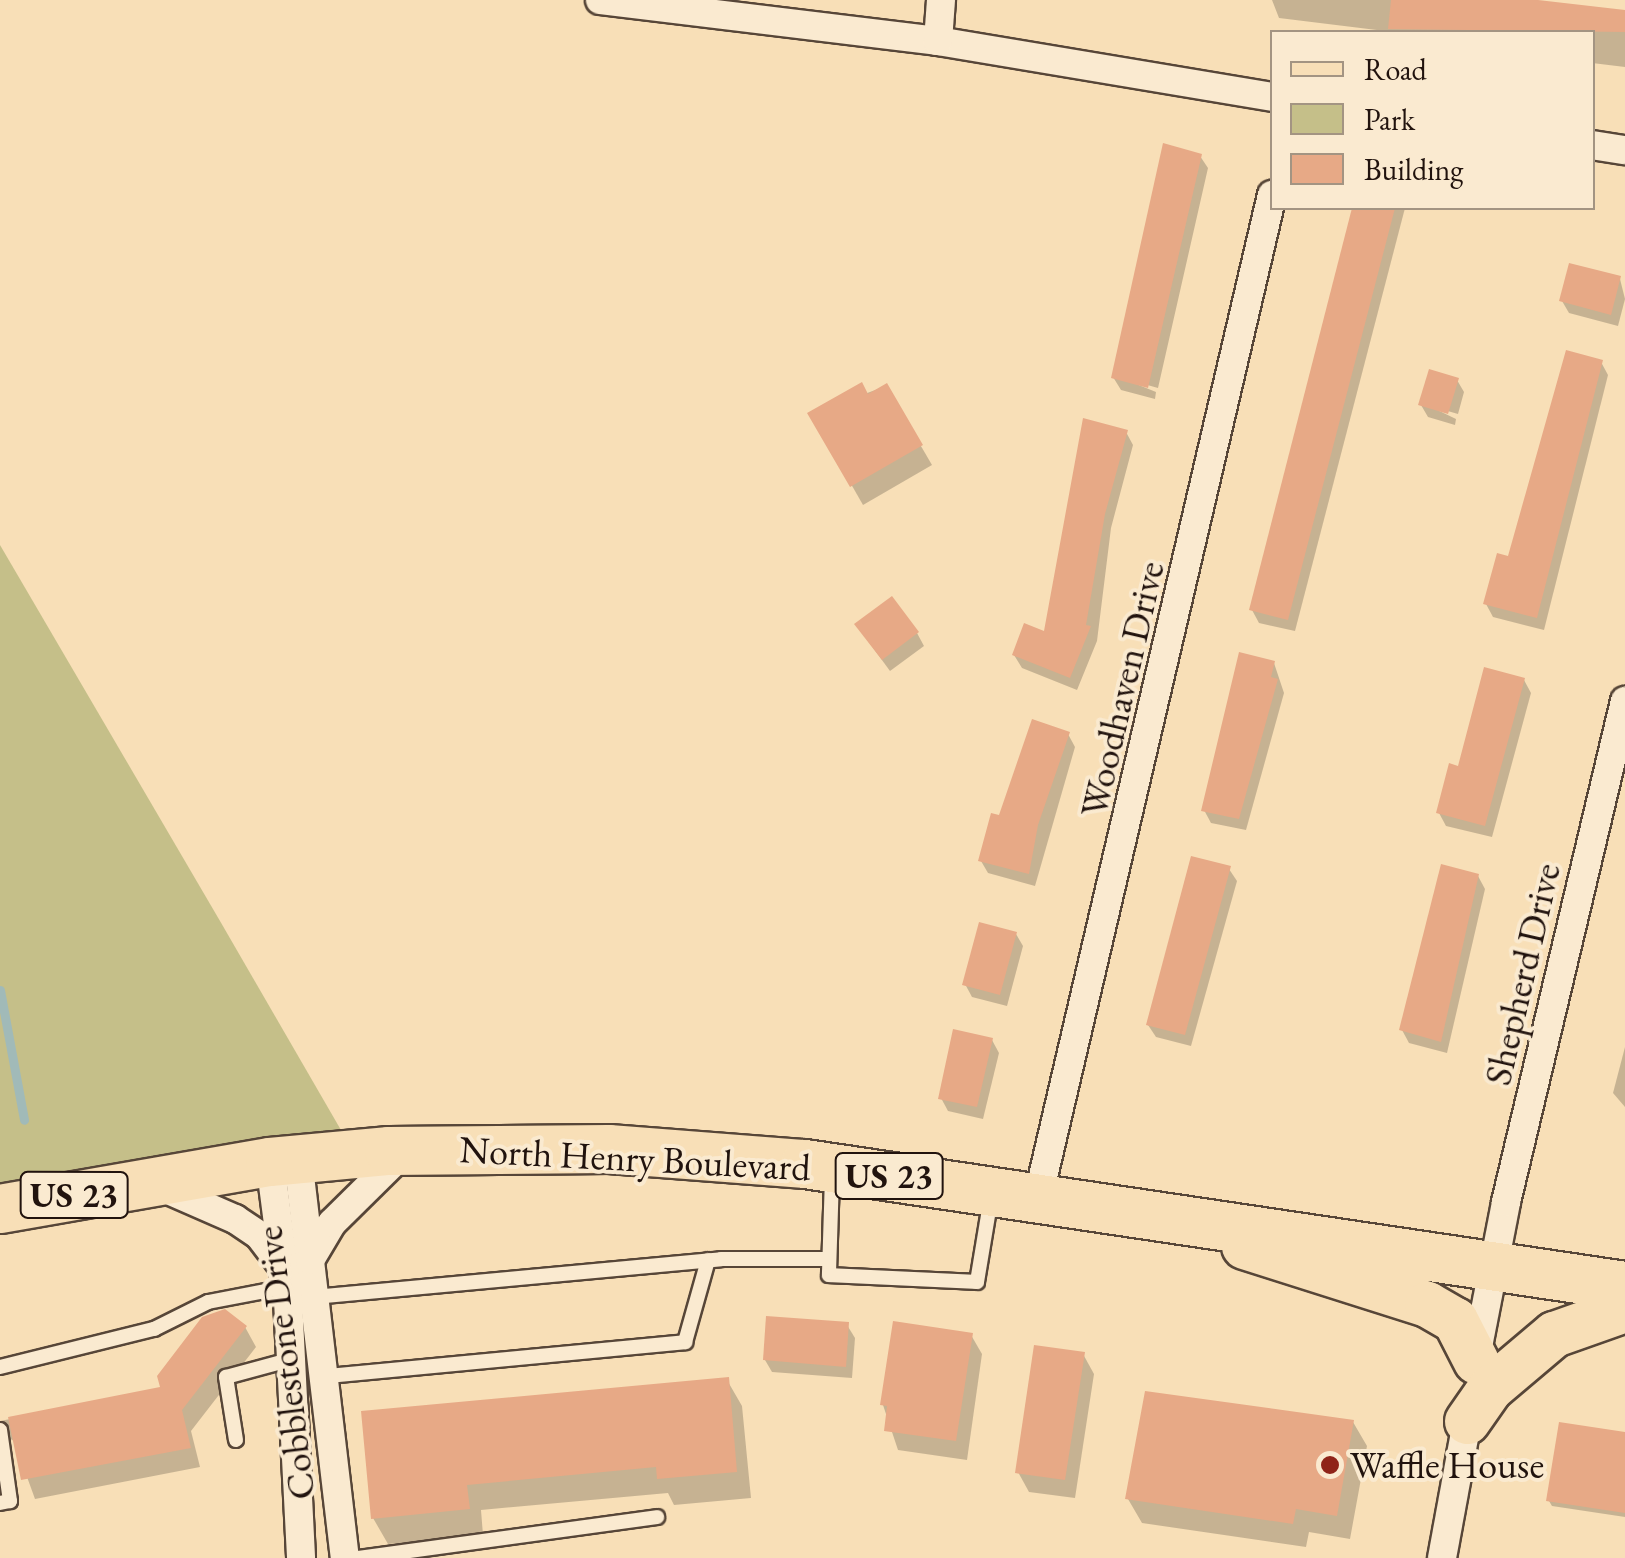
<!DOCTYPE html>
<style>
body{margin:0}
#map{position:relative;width:1625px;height:1558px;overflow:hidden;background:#f8dfb7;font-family:"EB Garamond",serif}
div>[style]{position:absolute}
.green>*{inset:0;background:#c5bf89}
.shadow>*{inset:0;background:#0003}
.stream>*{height:9px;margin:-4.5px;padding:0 4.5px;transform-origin:4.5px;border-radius:4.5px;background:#a1bab8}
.building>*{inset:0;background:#e7a986}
.roads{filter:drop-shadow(2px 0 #574638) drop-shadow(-2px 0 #574638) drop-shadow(0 2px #574638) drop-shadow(0 -2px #574638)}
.service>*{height:14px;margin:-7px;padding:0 7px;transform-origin:7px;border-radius:7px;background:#faead0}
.minor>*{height:28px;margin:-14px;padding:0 14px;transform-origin:14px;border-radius:14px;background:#faead0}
.primary>*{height:45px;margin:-22.5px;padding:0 22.5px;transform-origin:22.5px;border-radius:22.5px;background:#f8dfb7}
.trunk>*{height:48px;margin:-24px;padding:0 24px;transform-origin:24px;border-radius:24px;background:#f8dfb7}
.dots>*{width:28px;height:28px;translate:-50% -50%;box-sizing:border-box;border:5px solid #faead0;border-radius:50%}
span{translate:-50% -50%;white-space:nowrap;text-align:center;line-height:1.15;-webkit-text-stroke:8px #faead0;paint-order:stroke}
.shield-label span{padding:2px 8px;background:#faead0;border:2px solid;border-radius:8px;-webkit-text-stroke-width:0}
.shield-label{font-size:35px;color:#21130e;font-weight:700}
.street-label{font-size:38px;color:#21130e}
.poi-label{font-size:38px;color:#21130e}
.left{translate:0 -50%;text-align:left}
.legend{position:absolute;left:1270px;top:30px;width:325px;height:180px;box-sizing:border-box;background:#faead0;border:2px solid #a39482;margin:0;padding:12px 18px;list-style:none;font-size:30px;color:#21130e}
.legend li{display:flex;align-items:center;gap:20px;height:50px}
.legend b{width:50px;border:2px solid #a39482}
</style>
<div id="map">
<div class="green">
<div style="clip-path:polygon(0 545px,220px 921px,345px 1137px,0 1190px)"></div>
</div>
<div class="shadow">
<div style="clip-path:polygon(1272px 0,1516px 0,1625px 24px,1625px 67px,1592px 63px,1592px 32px,1393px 32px,1279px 18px)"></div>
<div style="clip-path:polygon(1200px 156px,1208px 168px,1158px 388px,1119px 377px,1156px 392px,1155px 399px,1121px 390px,1113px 377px)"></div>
<div style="clip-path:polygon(1354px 208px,1405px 208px,1295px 631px,1259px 623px,1252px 610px)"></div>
<div style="clip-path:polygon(1620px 279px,1625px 299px,1618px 326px,1569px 313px,1562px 301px)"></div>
<div style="clip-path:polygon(1601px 362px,1608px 375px,1544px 630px,1493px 617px,1486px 604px)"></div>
<div style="clip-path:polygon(1457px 380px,1464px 392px,1458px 414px,1427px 405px,1456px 419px,1455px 425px,1428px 417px,1421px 405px)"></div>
<div style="clip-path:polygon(886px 386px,932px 465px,863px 505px,811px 414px)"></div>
<div style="clip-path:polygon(1126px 432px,1133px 445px,1111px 528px,1097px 641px,1077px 690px,1022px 668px,1014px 655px,1046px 635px)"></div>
<div style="clip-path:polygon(917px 633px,924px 646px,890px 671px,865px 637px)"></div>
<div style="clip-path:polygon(1274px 663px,1284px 693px,1246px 830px,1211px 823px,1204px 810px)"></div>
<div style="clip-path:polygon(1524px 680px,1531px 693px,1492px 837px,1446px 826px,1439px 813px,1459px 769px)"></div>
<div style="clip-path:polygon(1068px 734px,1075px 747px,1035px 886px,988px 873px,981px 861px,1001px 818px)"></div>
<div style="clip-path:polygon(1229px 869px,1237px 881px,1191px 1046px,1156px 1037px,1148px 1025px)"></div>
<div style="clip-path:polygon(1478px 876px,1485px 889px,1447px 1053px,1409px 1043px,1402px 1030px)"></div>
<div style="clip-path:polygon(1016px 934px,1023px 946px,1007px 1006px,972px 997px,965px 984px)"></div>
<div style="clip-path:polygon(992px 1040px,999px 1053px,983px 1119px,948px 1111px,941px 1098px)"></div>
<div style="clip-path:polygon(1625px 1047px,1625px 1107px,1613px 1093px)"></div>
<div style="clip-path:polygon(847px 1325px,855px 1338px,852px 1378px,772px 1372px,765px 1360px)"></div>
<div style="clip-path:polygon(245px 1327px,256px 1347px,191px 1431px,200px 1467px,35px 1499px,14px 1441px,9px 1438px,0 1450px,0 1421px,163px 1389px)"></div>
<div style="clip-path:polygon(971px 1335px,982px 1354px,967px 1460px,898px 1450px,883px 1405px)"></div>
<div style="clip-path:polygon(1083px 1354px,1094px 1374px,1075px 1498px,1029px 1492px,1018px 1472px)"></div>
<div style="clip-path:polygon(727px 1380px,742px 1406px,751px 1498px,674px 1505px,668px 1493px,481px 1510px,483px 1535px,388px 1544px,373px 1518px)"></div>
<div style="clip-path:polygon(1353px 1422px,1367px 1446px,1350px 1539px,1309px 1532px,1306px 1547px,1142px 1523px,1128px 1499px)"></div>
<div style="clip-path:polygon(1625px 1434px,1625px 1517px,1552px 1506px,1549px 1501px)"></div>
</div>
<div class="stream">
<div style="left:0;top:990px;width:132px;rotate:79.5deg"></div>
</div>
<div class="building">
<div style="clip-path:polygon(1391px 0,1538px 0,1625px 10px,1625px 32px,1388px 29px)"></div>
<div style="clip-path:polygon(1163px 143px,1202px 154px,1148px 388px,1111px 378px)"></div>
<div style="clip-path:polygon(1352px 208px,1395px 208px,1288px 620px,1249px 610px)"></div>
<div style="clip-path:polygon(1569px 263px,1621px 276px,1611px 315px,1559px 301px)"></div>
<div style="clip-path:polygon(1566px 350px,1603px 360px,1537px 618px,1483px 604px,1497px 553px,1508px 556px)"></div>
<div style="clip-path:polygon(1429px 369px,1459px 378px,1448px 414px,1418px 405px)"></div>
<div style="clip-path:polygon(862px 382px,868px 394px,887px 383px,923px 445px,850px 487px,807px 413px)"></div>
<div style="clip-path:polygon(1083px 418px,1128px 430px,1105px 514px,1086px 625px,1091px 626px,1070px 678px,1012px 655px,1024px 623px,1044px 631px)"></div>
<div style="clip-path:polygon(892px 596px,919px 632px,882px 660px,854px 624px)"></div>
<div style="clip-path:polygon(1239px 652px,1275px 661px,1271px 677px,1278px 679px,1239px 819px,1201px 811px)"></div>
<div style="clip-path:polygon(1484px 667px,1525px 678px,1485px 826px,1436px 813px,1449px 763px,1458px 766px)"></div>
<div style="clip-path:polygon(1032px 719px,1070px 732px,1038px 825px,1029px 874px,978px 861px,991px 813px,999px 815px)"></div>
<div style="clip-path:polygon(1191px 856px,1231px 866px,1185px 1035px,1146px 1025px)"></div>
<div style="clip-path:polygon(1441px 864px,1479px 874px,1441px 1042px,1399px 1030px)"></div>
<div style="clip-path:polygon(979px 922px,1017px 932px,1000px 995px,962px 985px)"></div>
<div style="clip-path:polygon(953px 1029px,993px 1038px,977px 1107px,938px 1099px)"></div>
<div style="clip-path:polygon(225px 1309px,247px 1326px,182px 1410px,191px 1448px,21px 1480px,8px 1417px,160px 1387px,157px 1376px,202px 1317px)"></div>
<div style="clip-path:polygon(766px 1316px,849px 1322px,846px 1367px,763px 1360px)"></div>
<div style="clip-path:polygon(893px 1321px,973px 1333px,956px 1441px,884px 1431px,887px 1406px,880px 1405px)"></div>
<div style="clip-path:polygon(1034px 1345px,1085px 1352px,1065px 1480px,1015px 1473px)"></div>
<div style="clip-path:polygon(729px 1377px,737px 1472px,657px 1479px,656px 1467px,467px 1485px,470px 1509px,371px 1519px,361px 1411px)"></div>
<div style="clip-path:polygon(1145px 1391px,1354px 1420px,1337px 1516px,1296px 1509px,1293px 1524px,1125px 1499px)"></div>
<div style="clip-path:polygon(1559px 1422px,1625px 1432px,1625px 1513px,1546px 1501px)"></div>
</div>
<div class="roads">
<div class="service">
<div style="left:832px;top:1177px;width:98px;rotate:91.8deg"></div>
<div style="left:829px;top:1275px;width:148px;rotate:2.7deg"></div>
<div style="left:977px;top:1282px;width:86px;rotate:-80.6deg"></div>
<div style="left:314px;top:1297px;width:409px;rotate:-5.3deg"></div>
<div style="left:721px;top:1259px;width:108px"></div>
<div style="left:0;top:1367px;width:159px;rotate:-13.9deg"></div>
<div style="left:154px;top:1329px;width:60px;rotate:-26.6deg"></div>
<div style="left:208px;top:1302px;width:79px;rotate:-10.9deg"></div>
<div style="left:327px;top:1376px;width:360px;rotate:-5.4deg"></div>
<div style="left:685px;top:1342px;width:85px;rotate:-74.3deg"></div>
<div style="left:0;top:1430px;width:72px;rotate:82deg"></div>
<div style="left:10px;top:1501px;width:10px;rotate:169deg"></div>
<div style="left:236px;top:1440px;width:64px;rotate:-99deg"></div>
<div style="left:226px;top:1377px;width:65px;rotate:-15.1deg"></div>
<div style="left:358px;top:1558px;width:302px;rotate:-7.8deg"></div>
</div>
<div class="minor">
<div style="left:600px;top:0;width:340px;rotate:6.9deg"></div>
<div style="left:938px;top:41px;width:339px;rotate:9.5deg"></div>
<div style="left:938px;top:41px;width:41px;rotate:-85.8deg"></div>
<div style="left:1592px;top:145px;width:33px;rotate:9deg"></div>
<div style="left:298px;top:1159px;width:402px;rotate:83.3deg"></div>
<div style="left:270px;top:1162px;width:139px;rotate:82.6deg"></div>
<div style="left:288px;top:1300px;width:258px;rotate:87.1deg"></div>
<div style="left:159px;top:1186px;width:83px;rotate:23.5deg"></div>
<div style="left:235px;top:1219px;width:29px;rotate:34deg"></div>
<div style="left:259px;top:1235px;width:40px;rotate:53deg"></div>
<div style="left:1038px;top:1198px;width:1030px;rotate:-76.87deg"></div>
<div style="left:310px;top:1260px;width:43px;rotate:-59.3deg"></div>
<div style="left:332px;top:1223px;width:100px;rotate:-44.6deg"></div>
<div style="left:1476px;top:1357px;width:158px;rotate:-79deg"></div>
<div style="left:1506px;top:1202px;width:515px;rotate:-76.64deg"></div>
<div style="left:1442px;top:1558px;width:156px;rotate:-79.6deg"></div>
</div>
<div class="primary">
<div style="left:1244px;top:1246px;width:192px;rotate:17.6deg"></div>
<div style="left:1427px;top:1304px;width:32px;rotate:30deg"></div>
<div style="left:1455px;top:1320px;width:46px;rotate:62.9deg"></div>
<div style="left:1467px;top:1421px;width:40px;rotate:-55.1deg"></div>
<div style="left:1490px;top:1388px;width:84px;rotate:-40.2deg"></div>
<div style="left:1554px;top:1334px;width:75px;rotate:-19.4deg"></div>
</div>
<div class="trunk">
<div style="left:0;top:1209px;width:274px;rotate:-9.9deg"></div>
<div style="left:270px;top:1162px;width:120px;rotate:-5.3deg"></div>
<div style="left:389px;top:1151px;width:220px;rotate:-0.5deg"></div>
<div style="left:609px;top:1149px;width:197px;rotate:4.4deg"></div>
<div style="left:805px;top:1164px;width:829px;rotate:8.46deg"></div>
</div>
</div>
<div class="dots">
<div style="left:1330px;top:1465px;background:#8f2418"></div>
</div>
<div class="shield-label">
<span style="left:889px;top:1176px">US 23</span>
<span style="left:74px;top:1195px">US 23</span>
</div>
<div class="street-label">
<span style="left:1122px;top:689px;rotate:-77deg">Woodhaven Drive</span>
<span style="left:1522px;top:974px;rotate:-77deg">Shepherd Drive</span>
<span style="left:635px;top:1158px;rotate:3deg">North Henry Boulevard</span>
<span style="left:285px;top:1363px;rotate:-97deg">Cobblestone Drive</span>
</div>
<div class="poi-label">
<span class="left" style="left:1350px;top:1465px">Waffle House</span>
</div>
<ul class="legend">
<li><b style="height:12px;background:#f8dfb7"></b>Road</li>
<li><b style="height:28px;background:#c5bf89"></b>Park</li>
<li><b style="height:28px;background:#e7a986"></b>Building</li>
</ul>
</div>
